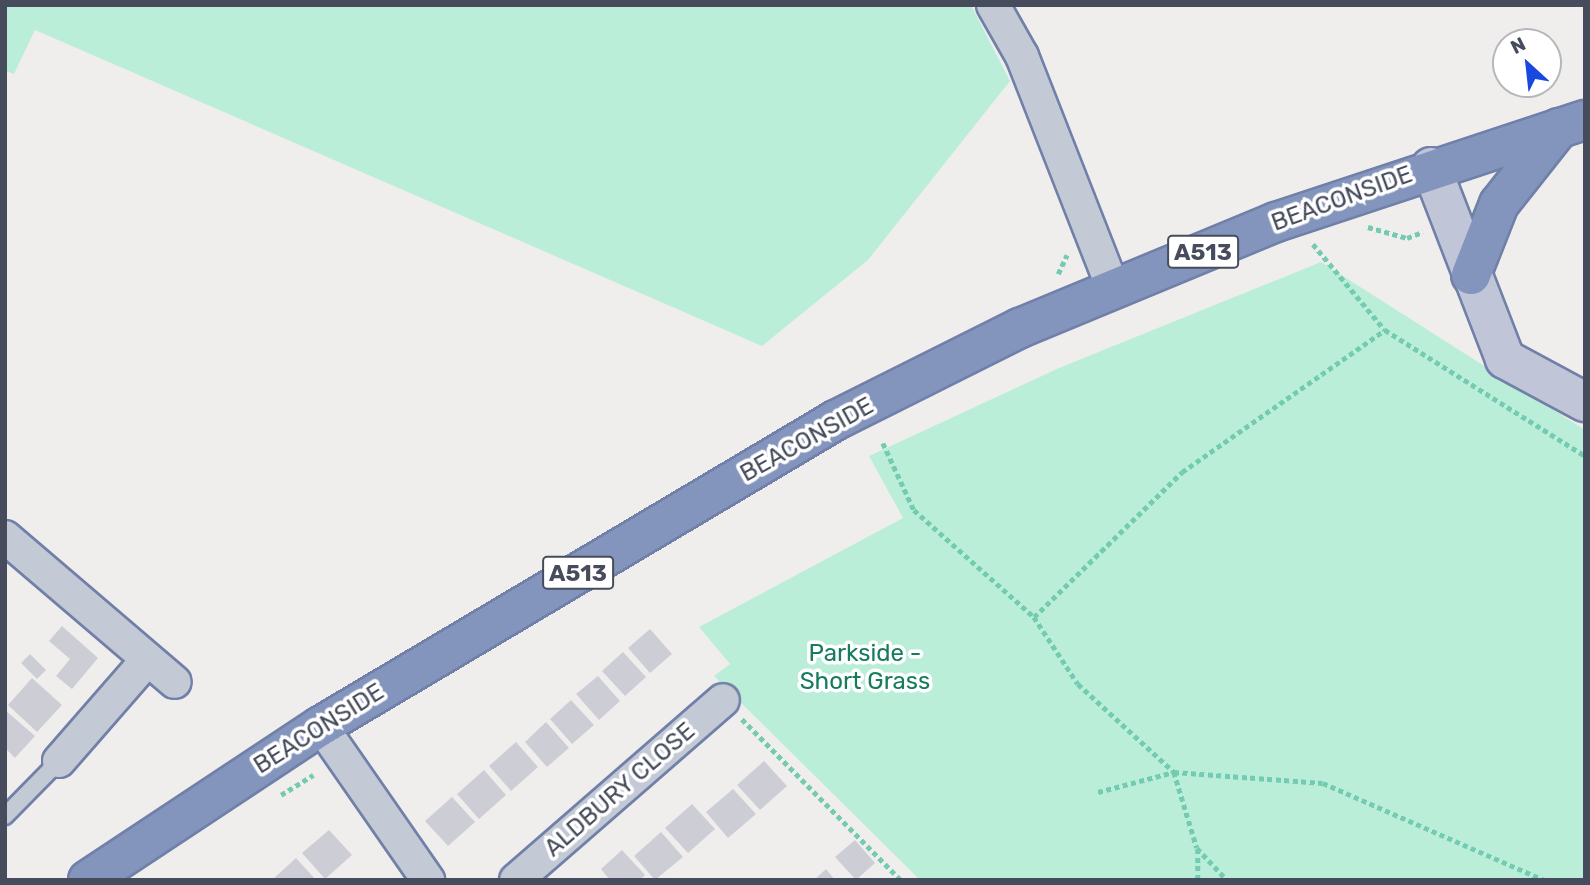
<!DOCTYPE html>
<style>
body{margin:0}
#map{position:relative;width:1590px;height:885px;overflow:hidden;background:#f0eeed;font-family:Rubik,sans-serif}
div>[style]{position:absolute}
.green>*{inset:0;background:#bbeed9}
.building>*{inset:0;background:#cdced5}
.path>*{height:4.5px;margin-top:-2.25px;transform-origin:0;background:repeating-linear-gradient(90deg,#73ccb2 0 5px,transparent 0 8.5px)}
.roads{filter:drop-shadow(2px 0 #7080a8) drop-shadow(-2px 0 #7080a8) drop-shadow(0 2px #7080a8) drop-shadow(0 -2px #7080a8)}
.lane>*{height:16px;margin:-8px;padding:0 8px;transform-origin:8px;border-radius:8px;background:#c3c9d5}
.street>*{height:32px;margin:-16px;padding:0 16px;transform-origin:16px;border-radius:16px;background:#c3c9d5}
.secondary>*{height:38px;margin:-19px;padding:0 19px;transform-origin:19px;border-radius:19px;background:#c0c6d7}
.highway>*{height:38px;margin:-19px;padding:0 19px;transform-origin:19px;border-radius:19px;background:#8495bd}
span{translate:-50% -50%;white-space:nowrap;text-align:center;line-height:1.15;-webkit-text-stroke:7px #fff;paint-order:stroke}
.shield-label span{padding:2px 5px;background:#fff;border:2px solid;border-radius:5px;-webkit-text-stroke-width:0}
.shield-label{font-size:23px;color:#464c5b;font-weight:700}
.street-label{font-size:24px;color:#464c5b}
.park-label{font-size:24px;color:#167c5d}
.frame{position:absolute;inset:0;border:7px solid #464c5b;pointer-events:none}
.north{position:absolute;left:1492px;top:28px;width:70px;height:70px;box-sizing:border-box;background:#fff;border:2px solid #b5b7bd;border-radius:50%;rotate:333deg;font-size:19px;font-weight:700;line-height:28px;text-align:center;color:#464c5b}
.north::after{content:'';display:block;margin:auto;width:24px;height:32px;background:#1848df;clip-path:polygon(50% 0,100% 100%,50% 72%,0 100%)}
</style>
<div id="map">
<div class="green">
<div style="clip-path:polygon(5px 5px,971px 5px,1010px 81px,868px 260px,762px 346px,35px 30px,14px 74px,5px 71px)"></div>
<div style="clip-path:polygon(1321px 262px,1585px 430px,1585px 880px,920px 880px,714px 676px,730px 664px,699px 627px,903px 518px,869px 456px,1059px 368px)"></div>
</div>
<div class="building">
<div style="clip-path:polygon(62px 626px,98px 658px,72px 689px,56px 676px,70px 659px,49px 641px)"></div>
<div style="clip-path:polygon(650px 629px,672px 654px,650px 673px,628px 648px)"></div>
<div style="clip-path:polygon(623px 652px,646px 677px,625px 696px,602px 671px)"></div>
<div style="clip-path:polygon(30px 654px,46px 670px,37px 679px,21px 663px)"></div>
<div style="clip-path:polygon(598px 676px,620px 701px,599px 720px,576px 694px)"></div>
<div style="clip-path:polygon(32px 678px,62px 705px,37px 732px,8px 705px)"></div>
<div style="clip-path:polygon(571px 700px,594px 725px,572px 744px,550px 719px)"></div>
<div style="clip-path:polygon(5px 710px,35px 736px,15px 758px,5px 748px)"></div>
<div style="clip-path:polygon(546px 722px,569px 748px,547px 767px,525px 742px)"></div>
<div style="clip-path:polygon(516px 742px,538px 767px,511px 791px,489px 766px)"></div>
<div style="clip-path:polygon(764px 761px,787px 786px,760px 810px,737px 785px)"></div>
<div style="clip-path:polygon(484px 770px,506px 795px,479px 819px,457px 794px)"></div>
<div style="clip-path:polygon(733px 789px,756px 814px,728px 838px,706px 812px)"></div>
<div style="clip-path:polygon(452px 797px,475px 822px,448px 846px,425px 821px)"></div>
<div style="clip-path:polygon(692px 804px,715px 829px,688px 853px,665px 828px)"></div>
<div style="clip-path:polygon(329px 830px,352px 855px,325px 879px,302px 853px)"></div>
<div style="clip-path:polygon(661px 832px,683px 857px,655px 880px,634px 856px)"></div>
<div style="clip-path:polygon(855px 840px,875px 863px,856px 880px,835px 857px)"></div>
<div style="clip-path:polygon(622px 850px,645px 875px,640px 880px,610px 880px,601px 869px)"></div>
<div style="clip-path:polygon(296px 858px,316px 880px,272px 880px)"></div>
<div style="clip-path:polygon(826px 869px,835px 880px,814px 880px)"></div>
</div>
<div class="path">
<div style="left:1368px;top:227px;width:41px;rotate:15.8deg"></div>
<div style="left:1407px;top:238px;width:17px;rotate:-21deg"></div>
<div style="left:1313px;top:244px;width:112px;rotate:50.1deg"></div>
<div style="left:1385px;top:330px;width:236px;rotate:32.2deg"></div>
<div style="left:1058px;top:274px;width:21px;rotate:-65deg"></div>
<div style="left:883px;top:443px;width:74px;rotate:65.2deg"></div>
<div style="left:914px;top:510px;width:161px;rotate:41.7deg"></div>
<div style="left:1034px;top:617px;width:80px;rotate:56.7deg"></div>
<div style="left:1078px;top:684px;width:130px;rotate:42.5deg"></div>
<div style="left:1174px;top:772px;width:79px;rotate:73.2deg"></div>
<div style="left:1197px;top:848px;width:44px;rotate:46.8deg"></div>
<div style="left:1034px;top:617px;width:207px;rotate:-44.4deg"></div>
<div style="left:1182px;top:472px;width:248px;rotate:-35deg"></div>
<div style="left:742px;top:719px;width:226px;rotate:45.4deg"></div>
<div style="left:1098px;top:792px;width:79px;rotate:-14.7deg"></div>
<div style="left:1174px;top:772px;width:149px;rotate:4.2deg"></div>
<div style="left:1323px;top:783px;width:241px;rotate:23.7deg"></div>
<div style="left:281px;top:795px;width:38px;rotate:-32deg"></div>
<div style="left:1198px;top:849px;width:31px;rotate:90deg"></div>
</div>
<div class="roads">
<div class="lane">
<div style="left:5px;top:816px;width:77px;rotate:-45.5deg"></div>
</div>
<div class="street">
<div style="left:993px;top:5px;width:59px;rotate:60.4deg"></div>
<div style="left:1022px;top:56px;width:249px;rotate:68.6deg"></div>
<div style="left:5px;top:537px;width:223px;rotate:40.5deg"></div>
<div style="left:321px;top:726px;width:188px;rotate:55.2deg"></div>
<div style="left:59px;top:761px;width:134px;rotate:-48.9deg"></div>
<div style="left:516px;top:880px;width:274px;rotate:-41deg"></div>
</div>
<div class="secondary">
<div style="left:1431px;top:167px;width:206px;rotate:68.9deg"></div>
<div style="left:1505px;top:359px;width:91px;rotate:28.3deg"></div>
</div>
<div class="highway">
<div style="left:1471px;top:275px;width:76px;rotate:-68.5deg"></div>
<div style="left:1499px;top:204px;width:97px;rotate:-51.7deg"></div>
<div style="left:88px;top:880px;width:279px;rotate:-33.5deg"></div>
<div style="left:321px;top:726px;width:599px;rotate:-30.72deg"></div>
<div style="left:836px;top:420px;width:206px;rotate:-26.6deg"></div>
<div style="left:1020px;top:328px;width:277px;rotate:-22.5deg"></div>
<div style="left:1276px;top:222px;width:325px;rotate:-18.3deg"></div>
</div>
</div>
<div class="shield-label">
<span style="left:1203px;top:252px">A513</span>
<span style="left:578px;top:573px">A513</span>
</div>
<div class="street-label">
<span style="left:1342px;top:199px;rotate:-20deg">BEACONSIDE</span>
<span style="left:807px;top:440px;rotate:-29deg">BEACONSIDE</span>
<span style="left:319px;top:729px;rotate:-32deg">BEACONSIDE</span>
<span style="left:620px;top:790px;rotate:-41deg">ALDBURY CLOSE</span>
</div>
<div class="park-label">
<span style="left:865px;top:668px">Parkside -<br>Short Grass</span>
</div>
<div class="frame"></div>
<div class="north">N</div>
</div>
